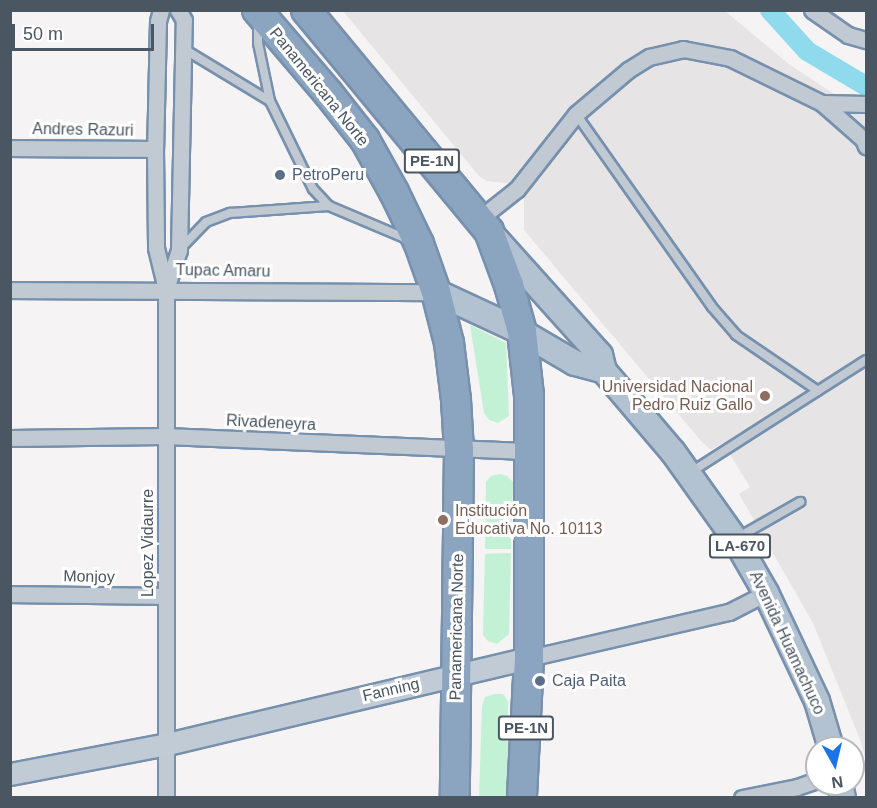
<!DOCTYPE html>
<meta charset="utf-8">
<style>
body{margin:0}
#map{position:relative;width:877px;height:808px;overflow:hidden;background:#f5f3f3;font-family:Helvetica,sans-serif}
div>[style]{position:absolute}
.education>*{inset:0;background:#e6e4e5}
.green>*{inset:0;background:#c3f1d5}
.canal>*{height:20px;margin:-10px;padding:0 10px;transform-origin:10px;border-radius:10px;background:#90daee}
.roads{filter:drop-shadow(2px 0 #7690ad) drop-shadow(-2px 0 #7690ad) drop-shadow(0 2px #7690ad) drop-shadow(0 -2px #7690ad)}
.lane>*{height:8px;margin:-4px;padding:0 4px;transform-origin:4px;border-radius:4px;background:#c1cad2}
.street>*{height:15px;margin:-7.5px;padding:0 7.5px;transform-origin:7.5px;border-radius:7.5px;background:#c1cad2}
.secondary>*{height:21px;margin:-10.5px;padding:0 10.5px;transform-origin:10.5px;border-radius:10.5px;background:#c1cbd6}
.primary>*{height:24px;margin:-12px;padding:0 12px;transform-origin:12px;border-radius:12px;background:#b3c2d1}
.highway>*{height:28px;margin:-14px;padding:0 14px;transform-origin:14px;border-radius:14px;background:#8ba5c1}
.dots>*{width:16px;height:16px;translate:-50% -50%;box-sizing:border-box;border:3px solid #fff;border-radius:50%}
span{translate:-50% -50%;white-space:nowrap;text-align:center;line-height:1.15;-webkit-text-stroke:6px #fff;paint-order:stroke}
.shield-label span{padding:2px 4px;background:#fff;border:2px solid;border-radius:4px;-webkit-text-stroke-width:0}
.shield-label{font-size:15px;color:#4a5661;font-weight:700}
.street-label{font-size:16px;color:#4a5661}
.service-label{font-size:16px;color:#4e5e75}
.left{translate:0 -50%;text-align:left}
.education-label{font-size:16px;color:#785e54}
.right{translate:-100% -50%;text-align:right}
.frame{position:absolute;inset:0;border:12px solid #4a5661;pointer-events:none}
.north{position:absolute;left:805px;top:736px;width:60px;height:60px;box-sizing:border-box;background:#fff;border:2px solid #b7bbc0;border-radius:50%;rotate:172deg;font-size:16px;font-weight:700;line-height:24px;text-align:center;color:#4a5661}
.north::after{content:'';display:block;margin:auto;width:21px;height:27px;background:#1a73e8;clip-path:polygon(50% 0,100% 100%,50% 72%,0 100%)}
.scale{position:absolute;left:12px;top:24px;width:142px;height:27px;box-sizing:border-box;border:3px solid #4a5661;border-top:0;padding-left:8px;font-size:18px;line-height:21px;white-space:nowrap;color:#4a5661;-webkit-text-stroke:4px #fff;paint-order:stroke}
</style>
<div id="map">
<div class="education">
<div style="clip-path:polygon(343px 11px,725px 11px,790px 65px,843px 100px,866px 106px,866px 762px,861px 742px,813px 623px,739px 494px,750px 487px,723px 443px,711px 450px,701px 441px,524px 230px,524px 199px,513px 184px,487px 181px,479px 176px)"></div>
</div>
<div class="green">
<div style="clip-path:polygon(470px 325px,506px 343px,509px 416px,498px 423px,489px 420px,484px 413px)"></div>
<div style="clip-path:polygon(500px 474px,507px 476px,513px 482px,511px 549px,485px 549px,486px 482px,491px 476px)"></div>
<div style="clip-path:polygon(511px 553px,509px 634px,497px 644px,488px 641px,483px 635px,485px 554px)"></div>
<div style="clip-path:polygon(495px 694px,503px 694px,508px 701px,508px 797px,479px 798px,482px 706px,485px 697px)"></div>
</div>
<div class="canal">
<div style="left:770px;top:10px;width:55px;rotate:47.9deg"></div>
<div style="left:807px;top:51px;width:69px;rotate:30.7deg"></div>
</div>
<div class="roads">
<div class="lane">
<div style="left:258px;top:23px;width:20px;rotate:90deg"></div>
<div style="left:258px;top:43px;width:59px;rotate:78.3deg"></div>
<div style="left:270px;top:101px;width:98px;rotate:64deg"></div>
<div style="left:313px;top:189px;width:23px;rotate:47deg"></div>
<div style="left:329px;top:206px;width:85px;rotate:22.9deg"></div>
<div style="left:184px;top:49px;width:100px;rotate:31.2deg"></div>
<div style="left:576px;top:114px;width:236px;rotate:54.8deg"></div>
<div style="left:712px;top:307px;width:37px;rotate:49deg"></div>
<div style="left:736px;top:335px;width:99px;rotate:34.3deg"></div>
<div style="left:180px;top:249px;width:37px;rotate:-46deg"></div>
<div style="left:206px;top:222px;width:26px;rotate:-21deg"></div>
<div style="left:230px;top:213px;width:99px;rotate:-4deg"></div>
<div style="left:691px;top:472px;width:208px;rotate:-32.6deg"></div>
<div style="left:737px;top:538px;width:73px;rotate:-29.7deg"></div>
</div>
<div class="street">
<div style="left:161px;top:10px;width:11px;rotate:105deg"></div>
<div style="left:158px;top:21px;width:128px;rotate:91.3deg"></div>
<div style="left:155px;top:149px;width:99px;rotate:89.4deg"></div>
<div style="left:156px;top:248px;width:42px;rotate:76.3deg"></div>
<div style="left:166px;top:289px;width:509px;rotate:90deg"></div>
<div style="left:812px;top:10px;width:44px;rotate:34.8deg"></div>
<div style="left:848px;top:35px;width:19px;rotate:16deg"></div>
<div style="left:822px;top:103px;width:44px;rotate:1.3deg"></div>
<div style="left:10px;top:148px;width:145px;rotate:0.4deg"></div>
<div style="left:479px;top:219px;width:48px;rotate:-38.3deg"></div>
<div style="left:517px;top:189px;width:95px;rotate:-51.8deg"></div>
<div style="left:576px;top:114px;width:68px;rotate:-40.2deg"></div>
<div style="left:628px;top:70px;width:25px;rotate:-32deg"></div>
<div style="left:649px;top:57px;width:35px;rotate:-13deg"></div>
<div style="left:683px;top:49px;width:48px;rotate:10.8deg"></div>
<div style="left:730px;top:58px;width:102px;rotate:26.1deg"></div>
<div style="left:822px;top:103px;width:55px;rotate:41.3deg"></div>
<div style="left:863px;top:139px;width:8px;rotate:67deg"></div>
<div style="left:166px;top:289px;width:41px;rotate:-71.6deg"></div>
<div style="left:179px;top:250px;width:230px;rotate:-88.8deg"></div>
<div style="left:184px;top:20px;width:12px;rotate:-121deg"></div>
<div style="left:10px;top:290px;width:426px;rotate:0.3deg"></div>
<div style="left:10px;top:438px;width:155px;rotate:-0.7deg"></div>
<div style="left:165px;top:436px;width:365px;rotate:2.4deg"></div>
<div style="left:10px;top:594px;width:156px;rotate:0.7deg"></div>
<div style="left:529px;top:658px;width:205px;rotate:-13deg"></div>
<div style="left:729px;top:612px;width:42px;rotate:-27.2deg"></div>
<div style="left:742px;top:798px;width:56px;rotate:-11.3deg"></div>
<div style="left:797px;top:787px;width:21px;rotate:-19deg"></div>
</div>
<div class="secondary">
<div style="left:10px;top:774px;width:160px;rotate:-10.8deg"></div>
<div style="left:167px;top:744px;width:372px;rotate:-13.4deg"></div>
</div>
<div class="primary">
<div style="left:494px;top:237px;width:159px;rotate:48.1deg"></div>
<div style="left:600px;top:355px;width:16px;rotate:76deg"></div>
<div style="left:604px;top:371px;width:106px;rotate:49.6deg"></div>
<div style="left:673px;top:452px;width:107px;rotate:54.5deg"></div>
<div style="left:735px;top:539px;width:62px;rotate:60.1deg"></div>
<div style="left:766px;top:593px;width:119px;rotate:64.7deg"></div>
<div style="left:817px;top:701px;width:49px;rotate:73.4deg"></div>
<div style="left:436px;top:292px;width:95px;rotate:24.9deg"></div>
<div style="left:522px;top:332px;width:61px;rotate:30.3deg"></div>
<div style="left:575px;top:363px;width:30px;rotate:15deg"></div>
<div style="left:840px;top:784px;width:14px;rotate:78deg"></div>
</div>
<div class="highway">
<div style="left:257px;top:10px;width:109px;rotate:49.5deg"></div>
<div style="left:328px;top:93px;width:60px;rotate:51.8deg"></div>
<div style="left:365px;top:140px;width:60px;rotate:60.9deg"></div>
<div style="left:394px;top:192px;width:58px;rotate:64.3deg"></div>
<div style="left:419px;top:244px;width:51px;rotate:70.5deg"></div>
<div style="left:436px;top:292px;width:53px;rotate:75.7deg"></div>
<div style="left:449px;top:343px;width:57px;rotate:83deg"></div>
<div style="left:456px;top:400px;width:50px;rotate:86.6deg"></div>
<div style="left:459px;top:450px;width:348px;rotate:90.7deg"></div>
<div style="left:306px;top:10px;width:287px;rotate:50.4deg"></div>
<div style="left:489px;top:231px;width:58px;rotate:69.7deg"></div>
<div style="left:509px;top:285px;width:49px;rotate:74.5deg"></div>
<div style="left:522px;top:332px;width:63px;rotate:83.7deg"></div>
<div style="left:529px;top:395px;width:263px;rotate:90deg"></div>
<div style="left:529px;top:658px;width:140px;rotate:92.9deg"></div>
</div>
</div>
<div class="dots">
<div style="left:280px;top:175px;background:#5c6f8a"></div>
<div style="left:765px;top:396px;background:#8d6e63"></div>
<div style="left:443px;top:520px;background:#8d6e63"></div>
<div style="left:540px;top:681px;background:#5c6f8a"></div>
</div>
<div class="shield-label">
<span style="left:432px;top:161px">PE-1N</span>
<span style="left:740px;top:546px">LA-670</span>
<span style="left:526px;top:728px">PE-1N</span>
</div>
<div class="street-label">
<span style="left:319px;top:87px;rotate:51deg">Panamericana Norte</span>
<span style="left:83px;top:130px;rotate:1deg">Andres Razuri</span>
<span style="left:223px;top:271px;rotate:1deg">Tupac Amaru</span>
<span style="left:271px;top:423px;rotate:3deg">Rivadeneyra</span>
<span style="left:148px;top:543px;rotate:-90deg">Lopez Vidaurre</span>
<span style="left:89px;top:577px;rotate:1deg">Monjoy</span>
<span style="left:457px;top:627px;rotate:-89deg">Panamericana Norte</span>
<span style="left:787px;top:643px;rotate:65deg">Avenida Huamachuco</span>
<span style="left:391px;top:690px;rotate:-13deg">Fanning</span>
</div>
<div class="service-label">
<span class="left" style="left:292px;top:175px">PetroPeru</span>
<span class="left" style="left:552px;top:681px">Caja Paita</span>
</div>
<div class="education-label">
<span class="right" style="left:753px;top:396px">Universidad Nacional<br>Pedro Ruiz Gallo</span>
<span class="left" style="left:455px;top:520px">Institución<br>Educativa No. 10113</span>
</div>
<div class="frame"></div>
<div class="north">N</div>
<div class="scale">50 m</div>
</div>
